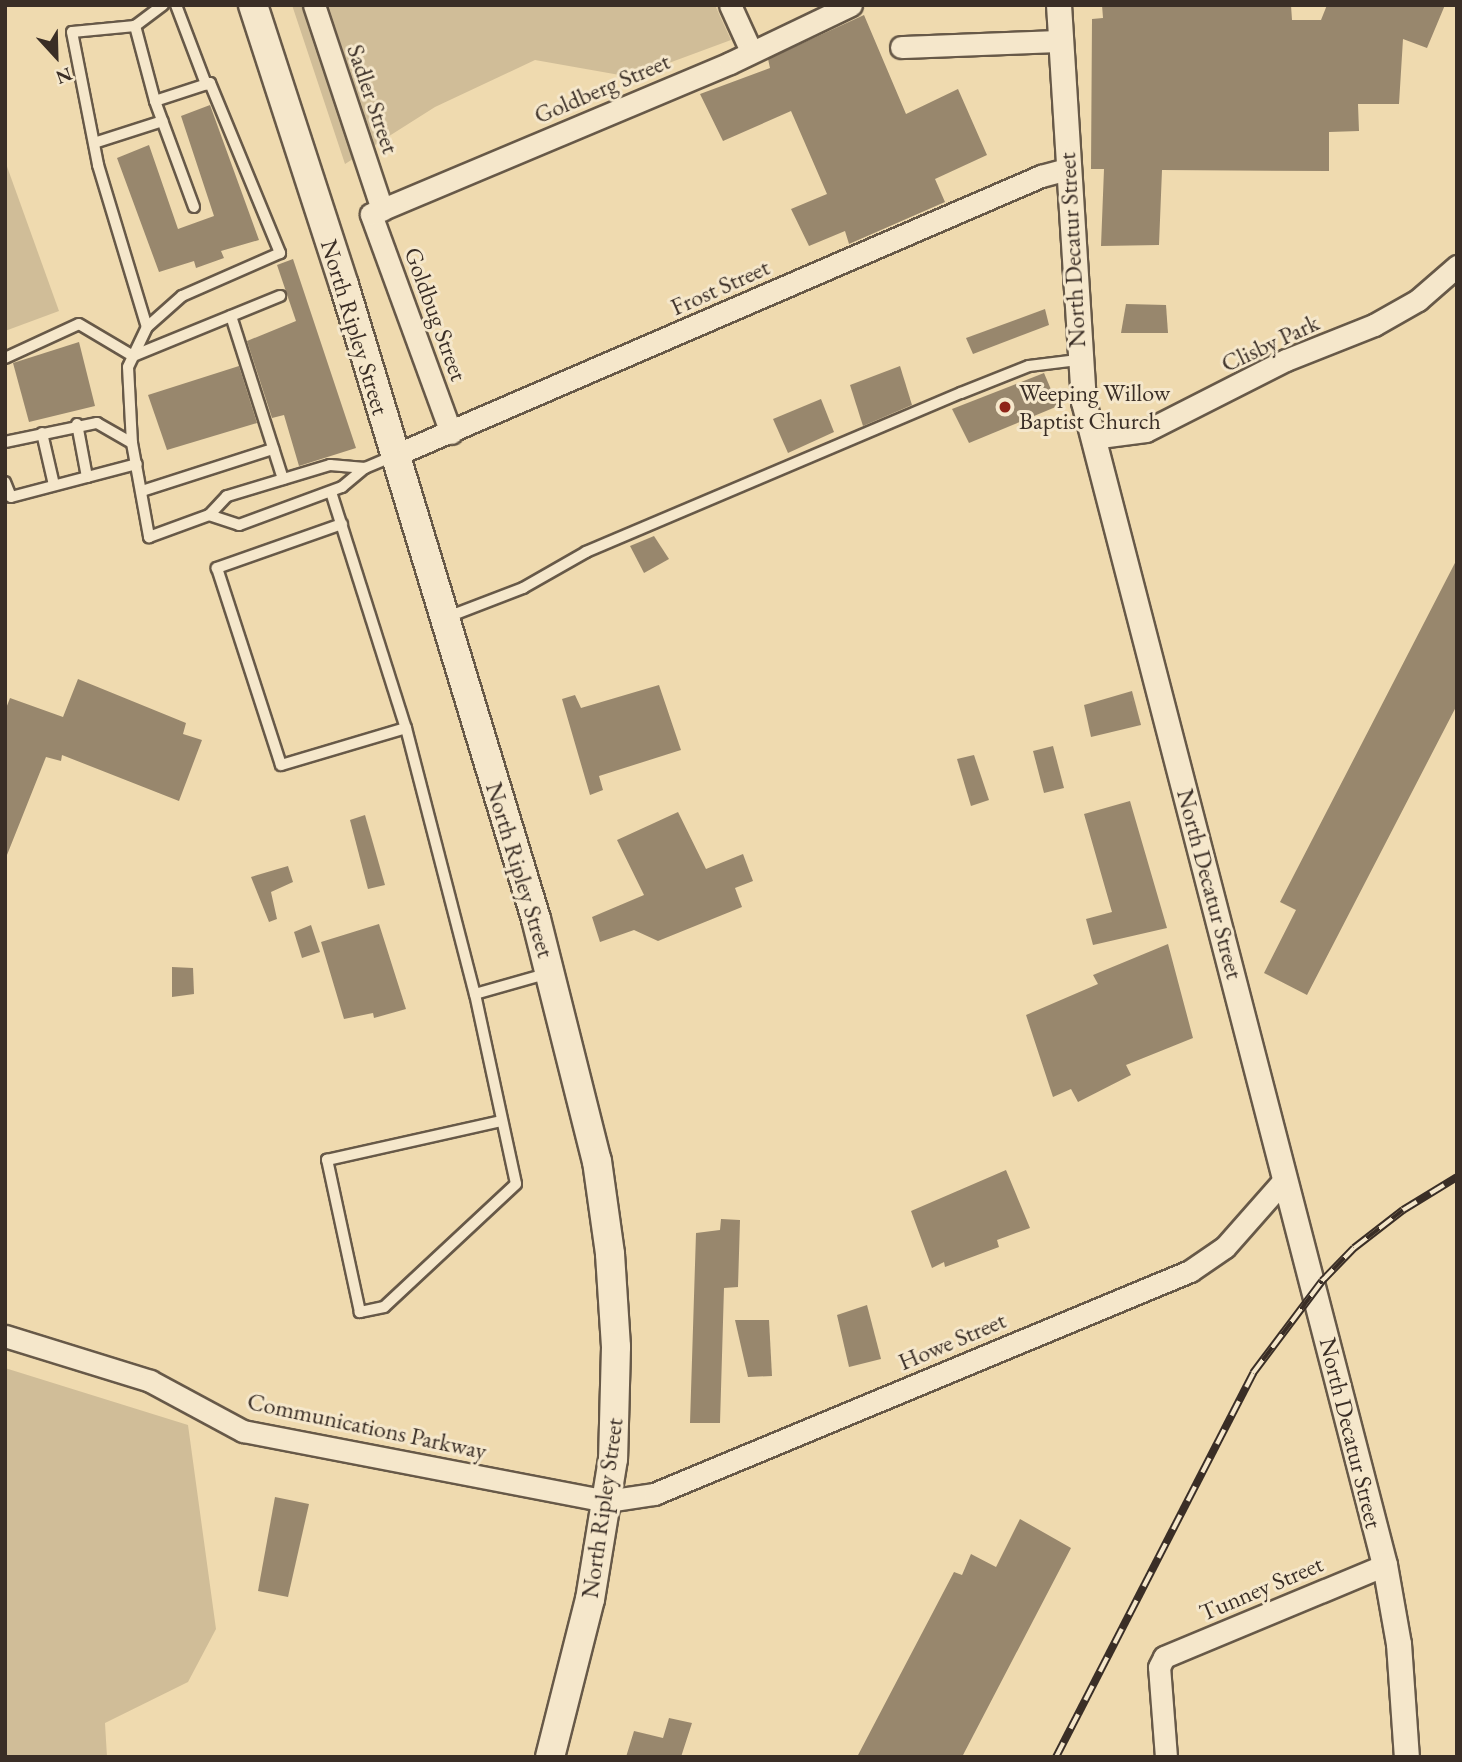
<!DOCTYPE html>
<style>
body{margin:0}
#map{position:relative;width:1462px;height:1762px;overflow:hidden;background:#efdaaf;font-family:"EB Garamond",serif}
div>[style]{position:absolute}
.green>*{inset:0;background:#d0bd98}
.building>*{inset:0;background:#98876d}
.roads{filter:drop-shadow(2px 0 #675948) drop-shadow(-2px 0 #675948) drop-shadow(0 2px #675948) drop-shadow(0 -2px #675948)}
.service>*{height:10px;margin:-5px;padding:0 5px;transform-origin:5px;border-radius:5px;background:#f5e7cb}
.minor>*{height:21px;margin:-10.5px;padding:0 10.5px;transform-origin:10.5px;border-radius:10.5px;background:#f5e7cb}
.tertiary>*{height:24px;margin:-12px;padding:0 12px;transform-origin:12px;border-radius:12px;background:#f5e7cb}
.secondary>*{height:28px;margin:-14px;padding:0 14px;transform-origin:14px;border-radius:14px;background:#f5e7cb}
.rail>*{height:8px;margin-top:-4px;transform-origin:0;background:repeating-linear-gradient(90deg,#f5e7cb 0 16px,#3a2e26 0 32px);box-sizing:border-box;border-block:2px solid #3a2e26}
.dots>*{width:19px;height:19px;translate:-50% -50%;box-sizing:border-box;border:4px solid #f5e7cb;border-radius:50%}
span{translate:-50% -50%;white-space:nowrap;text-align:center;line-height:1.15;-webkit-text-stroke:6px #f5e7cb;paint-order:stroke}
.street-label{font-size:24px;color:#3a2e26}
.poi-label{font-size:24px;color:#3a2e26}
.left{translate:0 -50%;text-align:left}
.frame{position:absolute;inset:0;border:7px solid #3a2e26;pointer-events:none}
.north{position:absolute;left:21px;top:21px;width:70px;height:70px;-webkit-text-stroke:5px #f5e7cb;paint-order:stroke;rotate:158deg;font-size:19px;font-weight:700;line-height:28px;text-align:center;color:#3a2e26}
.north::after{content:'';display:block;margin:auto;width:24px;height:32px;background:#3a2e26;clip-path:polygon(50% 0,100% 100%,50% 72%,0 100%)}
</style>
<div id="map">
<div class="green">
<div style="clip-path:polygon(292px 5px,715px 5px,731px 40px,631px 77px,535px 60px,435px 107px,345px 164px)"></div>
<div style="clip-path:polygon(5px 161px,59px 311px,5px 331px)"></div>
<div style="clip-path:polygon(5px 1368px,188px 1425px,216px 1629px,188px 1682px,105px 1723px,107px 1757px,5px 1757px)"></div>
</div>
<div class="building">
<div style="clip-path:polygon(1102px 5px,1291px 5px,1292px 20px,1321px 20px,1327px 5px,1445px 5px,1427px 48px,1403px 39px,1399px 104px,1358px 104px,1359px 131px,1329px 132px,1329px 171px,1162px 170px,1159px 245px,1101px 246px,1104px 169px,1091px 169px,1092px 19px,1103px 18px)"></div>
<div style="clip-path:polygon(864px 15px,906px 114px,958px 89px,987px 155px,935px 179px,945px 202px,849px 244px,845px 231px,809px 246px,791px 209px,827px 194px,791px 111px,723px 141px,700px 94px,770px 68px,768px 59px)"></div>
<div style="clip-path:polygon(210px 105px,259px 240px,221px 251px,224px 258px,196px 268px,194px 261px,159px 272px,117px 158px,149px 145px,178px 229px,214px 216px,181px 116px)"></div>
<div style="clip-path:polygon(293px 259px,356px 448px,299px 466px,284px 415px,272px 418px,247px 341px,296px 321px,277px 265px)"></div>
<div style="clip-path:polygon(1126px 304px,1166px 305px,1168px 333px,1121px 333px)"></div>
<div style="clip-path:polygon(1045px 309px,1049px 325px,973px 354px,966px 338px)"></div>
<div style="clip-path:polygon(79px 342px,95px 406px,29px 422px,13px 363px)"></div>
<div style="clip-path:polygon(239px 366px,257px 423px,167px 450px,148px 395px)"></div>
<div style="clip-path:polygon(900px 366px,912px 405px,863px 426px,850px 385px)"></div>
<div style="clip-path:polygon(1044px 373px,1058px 406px,969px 443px,952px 409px)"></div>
<div style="clip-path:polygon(821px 399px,834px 432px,788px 453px,773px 419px)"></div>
<div style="clip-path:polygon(654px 536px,669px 559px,644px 573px,630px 546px)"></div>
<div style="clip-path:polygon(1457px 559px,1457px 705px,1307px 995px,1264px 973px,1296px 910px,1280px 902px)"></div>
<div style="clip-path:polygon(78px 679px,186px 723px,183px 734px,202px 740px,179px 801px,62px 755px,61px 761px,46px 757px,5px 860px,5px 711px,10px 698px,63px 717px)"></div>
<div style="clip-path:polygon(659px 685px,681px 750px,599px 776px,603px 790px,590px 795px,562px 699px,575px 695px,581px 708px)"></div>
<div style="clip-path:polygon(1132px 691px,1141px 725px,1091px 737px,1084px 705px)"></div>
<div style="clip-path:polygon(1053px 746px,1064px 788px,1044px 793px,1033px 751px)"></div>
<div style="clip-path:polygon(974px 755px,989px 800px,971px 806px,957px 759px)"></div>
<div style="clip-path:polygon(1130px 801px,1167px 928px,1093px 945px,1086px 919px,1112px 912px,1084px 814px)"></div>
<div style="clip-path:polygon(678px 812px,706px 869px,743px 854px,753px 881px,735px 888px,742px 907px,658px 941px,634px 930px,600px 942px,592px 917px,644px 895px,617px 840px)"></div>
<div style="clip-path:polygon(365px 815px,385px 885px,368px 889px,350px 820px)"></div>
<div style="clip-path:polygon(288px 866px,293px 882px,271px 892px,277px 919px,269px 922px,251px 877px)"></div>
<div style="clip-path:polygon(379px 924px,406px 1009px,374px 1018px,373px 1013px,344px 1019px,321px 942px)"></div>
<div style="clip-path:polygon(311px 925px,320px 952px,302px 958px,294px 932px)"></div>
<div style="clip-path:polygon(1168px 944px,1193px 1038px,1126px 1065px,1131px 1075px,1078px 1102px,1071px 1089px,1053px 1097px,1026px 1015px,1098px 984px,1093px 975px)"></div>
<div style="clip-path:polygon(172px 967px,193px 968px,194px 994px,172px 997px)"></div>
<div style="clip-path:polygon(1006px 1170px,1030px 1228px,997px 1240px,999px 1247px,945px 1267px,944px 1262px,932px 1268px,911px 1211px)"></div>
<div style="clip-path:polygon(721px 1219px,740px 1220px,738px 1287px,724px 1288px,720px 1423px,690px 1423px,696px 1233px,720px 1230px)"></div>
<div style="clip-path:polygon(867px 1305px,881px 1359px,849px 1367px,837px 1315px)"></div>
<div style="clip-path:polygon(735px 1320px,769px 1320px,772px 1376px,748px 1377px)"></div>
<div style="clip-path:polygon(275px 1497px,309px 1504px,288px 1597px,258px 1591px)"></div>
<div style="clip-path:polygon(1020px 1519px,1071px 1548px,962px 1757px,857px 1757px,954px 1572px,962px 1575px,971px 1554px,996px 1567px)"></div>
<div style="clip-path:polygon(669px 1718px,692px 1723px,681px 1757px,626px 1757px,634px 1731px,663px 1738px)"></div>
</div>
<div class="roads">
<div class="service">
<div style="left:176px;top:5px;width:85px;rotate:69.2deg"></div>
<div style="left:135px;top:26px;width:63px;rotate:174.6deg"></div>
<div style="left:72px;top:32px;width:136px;rotate:78.9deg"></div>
<div style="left:98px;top:165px;width:169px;rotate:73.2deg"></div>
<div style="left:155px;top:101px;width:78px;rotate:-104.9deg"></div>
<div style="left:135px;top:26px;width:35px;rotate:-37deg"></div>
<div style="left:94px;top:143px;width:72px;rotate:-17.7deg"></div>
<div style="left:194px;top:207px;width:113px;rotate:-110.2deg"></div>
<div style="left:155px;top:101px;width:58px;rotate:-18.1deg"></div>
<div style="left:210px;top:83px;width:184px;rotate:67.6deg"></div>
<div style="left:280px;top:253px;width:107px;rotate:156.3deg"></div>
<div style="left:182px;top:296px;width:47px;rotate:138.5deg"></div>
<div style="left:147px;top:327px;width:44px;rotate:115.4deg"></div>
<div style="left:128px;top:367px;width:76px;rotate:87deg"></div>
<div style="left:132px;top:443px;width:96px;rotate:79.7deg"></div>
<div style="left:149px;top:537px;width:64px;rotate:-20.1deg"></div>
<div style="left:231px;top:316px;width:171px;rotate:72.3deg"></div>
<div style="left:5px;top:358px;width:81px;rotate:-24.7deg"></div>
<div style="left:79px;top:324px;width:63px;rotate:30.7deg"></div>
<div style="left:133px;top:356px;width:159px;rotate:-22.2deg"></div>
<div style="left:77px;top:424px;width:54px;rotate:79.3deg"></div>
<div style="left:42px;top:433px;width:53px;rotate:77deg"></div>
<div style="left:5px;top:442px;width:94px;rotate:-11.7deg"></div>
<div style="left:97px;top:423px;width:40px;rotate:29.7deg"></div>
<div style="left:365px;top:468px;width:35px;rotate:-175deg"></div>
<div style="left:330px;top:465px;width:108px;rotate:163.2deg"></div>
<div style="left:227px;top:496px;width:26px;rotate:133deg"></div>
<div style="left:209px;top:515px;width:32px;rotate:18deg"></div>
<div style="left:239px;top:525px;width:110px;rotate:-20.3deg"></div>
<div style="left:342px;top:487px;width:30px;rotate:-40deg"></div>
<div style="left:365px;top:468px;width:30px;rotate:-23deg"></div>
<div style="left:5px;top:482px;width:16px;rotate:68deg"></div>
<div style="left:11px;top:497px;width:130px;rotate:-14.7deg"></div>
<div style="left:142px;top:491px;width:138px;rotate:-17.8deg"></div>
<div style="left:331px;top:492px;width:248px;rotate:72.4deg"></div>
<div style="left:406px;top:728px;width:275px;rotate:75.5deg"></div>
<div style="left:475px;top:994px;width:77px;rotate:-15.8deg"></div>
<div style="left:342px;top:524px;width:133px;rotate:160.6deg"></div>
<div style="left:217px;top:568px;width:207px;rotate:72deg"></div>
<div style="left:281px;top:765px;width:130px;rotate:-16.5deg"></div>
<div style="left:445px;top:618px;width:84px;rotate:-21deg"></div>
<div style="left:523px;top:588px;width:73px;rotate:-29.7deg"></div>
<div style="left:586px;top:552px;width:407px;rotate:-23deg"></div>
<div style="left:961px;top:393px;width:73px;rotate:-21.7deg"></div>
<div style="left:1029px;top:366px;width:49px;rotate:-7deg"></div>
<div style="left:475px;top:994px;width:194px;rotate:77.8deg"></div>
<div style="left:516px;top:1184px;width:180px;rotate:137deg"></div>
<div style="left:384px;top:1307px;width:25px;rotate:168deg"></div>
<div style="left:360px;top:1312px;width:156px;rotate:-102.2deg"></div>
<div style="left:327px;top:1160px;width:178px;rotate:-12.6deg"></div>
</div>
<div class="minor">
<div style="left:314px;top:5px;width:216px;rotate:71.6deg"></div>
<div style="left:730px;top:5px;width:51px;rotate:65.5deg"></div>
<div style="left:901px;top:47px;width:159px;rotate:-2.2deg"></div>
<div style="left:451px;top:433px;width:233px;rotate:-110.1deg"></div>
<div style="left:371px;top:214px;width:389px;rotate:-22.8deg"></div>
<div style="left:730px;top:63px;width:134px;rotate:-25.6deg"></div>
<div style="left:1092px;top:438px;width:54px;rotate:-7.4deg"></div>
<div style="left:1146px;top:431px;width:157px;rotate:-26.9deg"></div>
<div style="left:1286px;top:360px;width:95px;rotate:-21.7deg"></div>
<div style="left:1374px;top:325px;width:51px;rotate:-29.6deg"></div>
<div style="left:1418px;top:300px;width:52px;rotate:-41.1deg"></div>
<div style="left:393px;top:456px;width:706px;rotate:-23.37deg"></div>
<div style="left:1041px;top:176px;width:28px;rotate:-15deg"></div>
<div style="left:5px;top:1336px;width:152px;rotate:17.2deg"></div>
<div style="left:150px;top:1381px;width:106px;rotate:28.3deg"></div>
<div style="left:243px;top:1431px;width:371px;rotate:10.9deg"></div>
<div style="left:607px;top:1501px;width:48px;rotate:-8.5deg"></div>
<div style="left:654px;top:1494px;width:581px;rotate:-22.59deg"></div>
<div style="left:1190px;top:1271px;width:42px;rotate:-34.4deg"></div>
<div style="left:1225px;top:1247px;width:91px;rotate:-48.6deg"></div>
<div style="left:1166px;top:1757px;width:90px;rotate:-94.4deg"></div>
<div style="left:1159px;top:1667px;width:11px;rotate:-63deg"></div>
<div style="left:1164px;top:1657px;width:239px;rotate:-22.6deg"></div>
</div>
<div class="tertiary">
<div style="left:1059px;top:5px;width:398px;rotate:86.4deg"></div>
<div style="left:1084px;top:402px;width:1201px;rotate:75.49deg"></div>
<div style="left:1385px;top:1565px;width:80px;rotate:80deg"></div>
<div style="left:1399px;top:1644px;width:113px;rotate:86deg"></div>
</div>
<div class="secondary">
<div style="left:253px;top:5px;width:294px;rotate:72deg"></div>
<div style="left:344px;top:285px;width:662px;rotate:73.15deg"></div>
<div style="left:536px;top:919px;width:250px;rotate:75.9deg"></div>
<div style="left:597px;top:1161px;width:94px;rotate:82deg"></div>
<div style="left:610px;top:1254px;width:93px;rotate:86.3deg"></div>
<div style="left:616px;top:1347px;width:112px;rotate:91.5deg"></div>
<div style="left:613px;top:1459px;width:142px;rotate:99.3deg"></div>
<div style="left:590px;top:1599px;width:163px;rotate:104.2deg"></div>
</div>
</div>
<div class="rail">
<div style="left:1056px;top:1757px;width:432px;rotate:-62.8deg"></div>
<div style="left:1253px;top:1373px;width:115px;rotate:-53.1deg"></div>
<div style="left:1322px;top:1281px;width:46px;rotate:-45.9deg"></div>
<div style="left:1354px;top:1248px;width:62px;rotate:-37.8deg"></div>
<div style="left:1403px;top:1210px;width:63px;rotate:-31.4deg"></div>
</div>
<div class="dots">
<div style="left:1005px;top:407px;background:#8f2418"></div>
</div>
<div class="street-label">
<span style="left:602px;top:88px;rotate:-23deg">Goldberg Street</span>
<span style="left:373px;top:99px;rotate:71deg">Sadler Street</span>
<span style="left:1072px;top:250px;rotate:-93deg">North Decatur Street</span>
<span style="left:720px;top:287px;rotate:-24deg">Frost Street</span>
<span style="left:436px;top:314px;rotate:70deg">Goldbug Street</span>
<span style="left:355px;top:327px;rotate:73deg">North Ripley Street</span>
<span style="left:1270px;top:343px;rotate:-25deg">Clisby Park</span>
<span style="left:520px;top:870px;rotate:73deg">North Ripley Street</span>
<span style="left:1210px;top:884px;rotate:75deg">North Decatur Street</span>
<span style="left:952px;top:1341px;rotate:-23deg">Howe Street</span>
<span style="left:367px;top:1426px;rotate:12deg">Communications Parkway</span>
<span style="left:1351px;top:1433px;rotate:76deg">North Decatur Street</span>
<span style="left:602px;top:1508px;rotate:-82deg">North Ripley Street</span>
<span style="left:1261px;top:1588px;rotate:-23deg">Tunney Street</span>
</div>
<div class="poi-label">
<span class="left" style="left:1019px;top:407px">Weeping Willow<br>Baptist Church</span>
</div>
<div class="frame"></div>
<div class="north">N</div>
</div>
